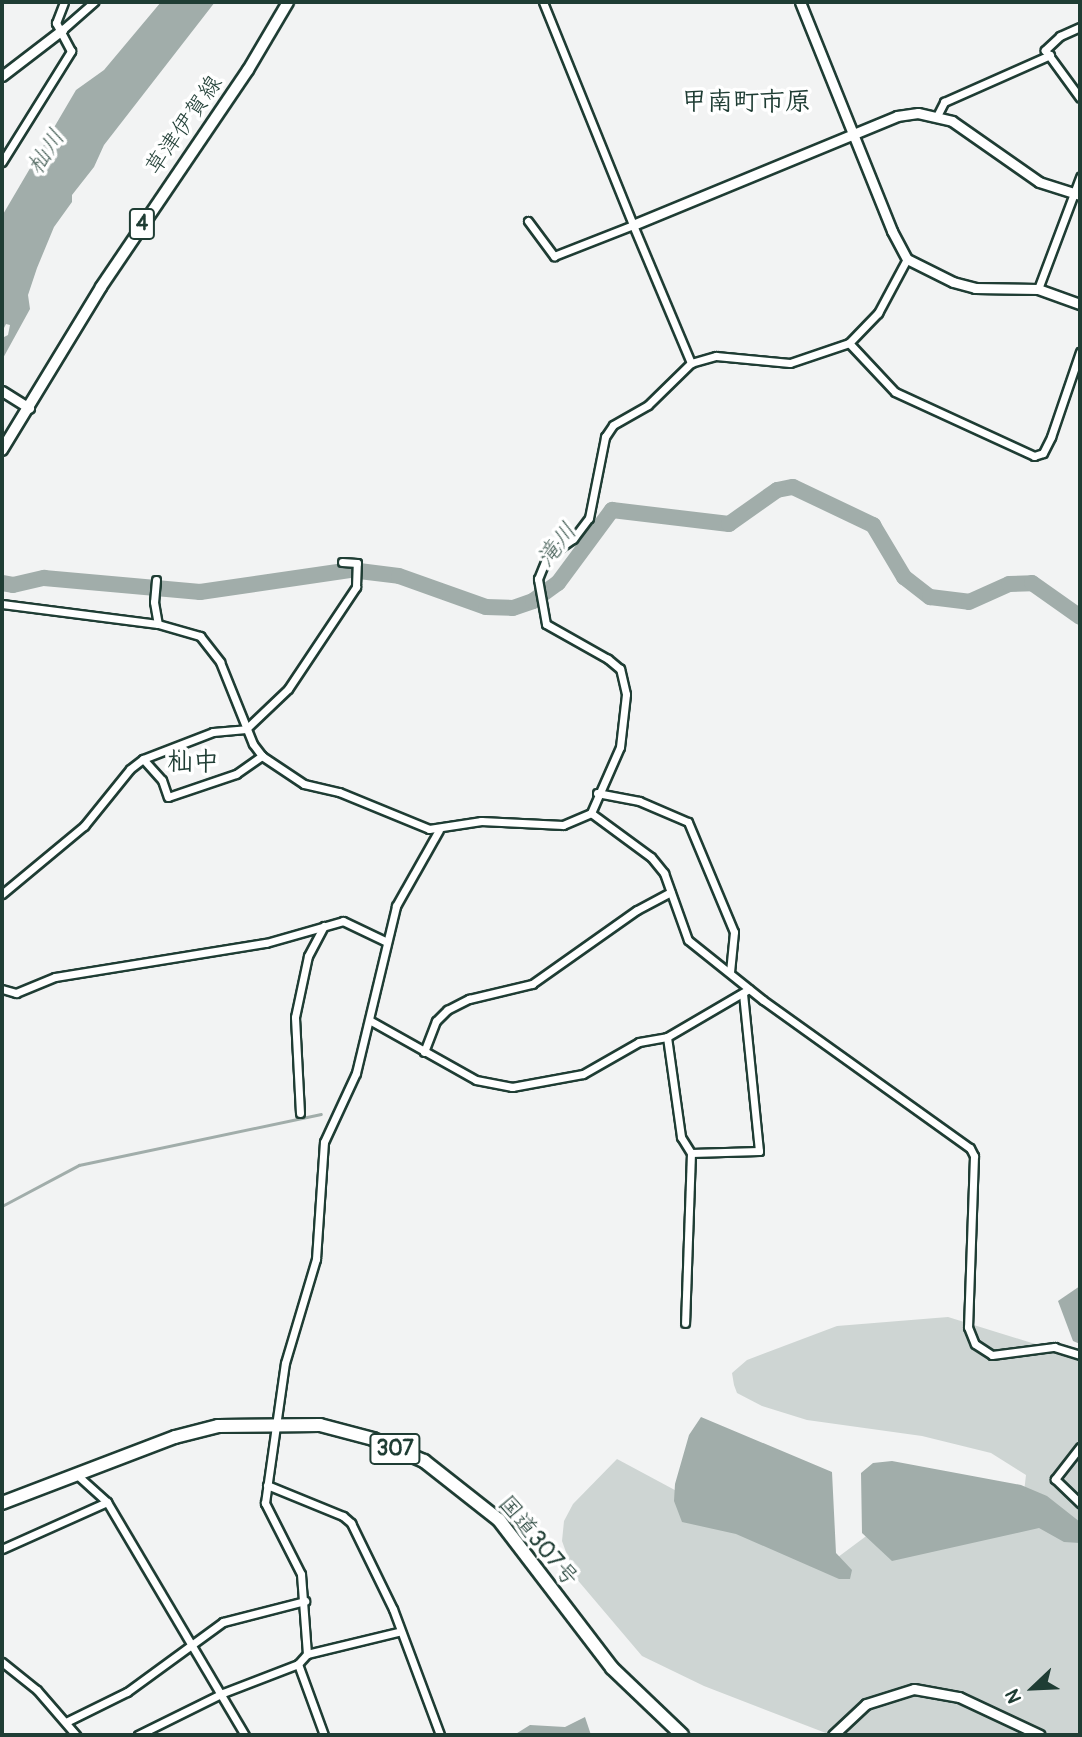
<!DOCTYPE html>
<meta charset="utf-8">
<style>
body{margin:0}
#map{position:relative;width:1082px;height:1737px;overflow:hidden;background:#f2f3f3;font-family:Pangolin,"Klee One",sans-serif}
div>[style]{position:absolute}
.green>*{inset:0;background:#ced5d3}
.water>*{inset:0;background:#a1adaa}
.stream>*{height:2.5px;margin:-1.25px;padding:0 1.25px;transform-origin:1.25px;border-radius:1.25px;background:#a1adaa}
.river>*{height:16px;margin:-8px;padding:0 8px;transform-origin:8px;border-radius:8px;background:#a1adaa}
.roads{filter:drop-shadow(2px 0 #1f3d34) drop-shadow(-2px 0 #1f3d34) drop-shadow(0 2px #1f3d34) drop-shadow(0 -2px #1f3d34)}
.minor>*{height:7px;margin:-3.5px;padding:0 3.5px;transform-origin:3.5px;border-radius:3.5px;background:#fff}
.tertiary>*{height:9px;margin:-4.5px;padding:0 4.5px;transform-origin:4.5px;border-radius:4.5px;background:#fff}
.primary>*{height:10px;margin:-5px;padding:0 5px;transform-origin:5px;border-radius:5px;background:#fff}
.trunk>*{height:12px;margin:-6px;padding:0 6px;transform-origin:6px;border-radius:6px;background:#fff}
span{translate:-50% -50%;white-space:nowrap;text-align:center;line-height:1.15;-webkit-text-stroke:7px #fff;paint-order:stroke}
.shield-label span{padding:2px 5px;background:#fff;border:2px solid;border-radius:5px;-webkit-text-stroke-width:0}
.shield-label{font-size:21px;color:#1f3d34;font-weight:700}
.street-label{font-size:23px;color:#1f3d34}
.water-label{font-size:24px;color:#465f57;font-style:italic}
.quarter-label{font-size:26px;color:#1f3d34;font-weight:700}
.frame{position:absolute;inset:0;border:4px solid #1f3d34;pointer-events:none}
.north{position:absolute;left:998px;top:1653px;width:70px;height:70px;-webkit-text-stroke:5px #fff;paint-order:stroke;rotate:247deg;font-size:19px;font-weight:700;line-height:28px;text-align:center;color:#1f3d34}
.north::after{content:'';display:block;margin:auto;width:24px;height:32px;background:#1f3d34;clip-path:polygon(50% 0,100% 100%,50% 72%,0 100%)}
</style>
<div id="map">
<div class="green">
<div style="clip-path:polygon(948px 1317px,1080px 1358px,1080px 1735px,831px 1735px,704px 1686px,642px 1656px,575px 1577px,562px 1541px,564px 1521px,573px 1504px,617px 1459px,822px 1569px,873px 1531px,1024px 1492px,1026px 1475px,991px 1453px,922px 1436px,807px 1420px,762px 1406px,737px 1393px,734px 1385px,732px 1373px,747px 1360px,837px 1326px)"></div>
</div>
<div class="water">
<div style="clip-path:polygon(161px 2px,215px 2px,104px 145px,94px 167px,72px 195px,72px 202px,54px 227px,37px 268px,28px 295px,30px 309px,2px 360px,2px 338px,8px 335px,10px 325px,6px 324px,2px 332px,2px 216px,76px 90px,104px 70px)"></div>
<div style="clip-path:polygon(1080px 1286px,1080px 1344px,1073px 1341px,1058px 1301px)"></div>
<div style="clip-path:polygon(701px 1417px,832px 1472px,836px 1553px,852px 1570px,850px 1579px,839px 1579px,736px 1534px,682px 1522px,674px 1501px,675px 1484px,689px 1435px)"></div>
<div style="clip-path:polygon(892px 1461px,1021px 1485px,1047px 1496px,1080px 1522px,1080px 1543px,1064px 1542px,1039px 1528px,892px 1561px,862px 1533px,861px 1473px,873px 1463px)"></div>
<div style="clip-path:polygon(585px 1717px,591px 1735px,514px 1735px,530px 1725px,565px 1727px)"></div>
</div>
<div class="stream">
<div style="left:2px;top:1206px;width:87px;rotate:-28deg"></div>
<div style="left:79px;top:1165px;width:247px;rotate:-11.9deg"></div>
</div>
<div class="river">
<div style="left:2px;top:583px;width:11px;rotate:10deg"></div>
<div style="left:13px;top:585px;width:32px;rotate:-13deg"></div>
<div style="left:44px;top:578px;width:157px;rotate:5.1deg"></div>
<div style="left:200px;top:592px;width:153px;rotate:-8.3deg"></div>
<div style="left:351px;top:570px;width:48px;rotate:7.1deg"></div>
<div style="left:399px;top:576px;width:92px;rotate:19.6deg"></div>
<div style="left:486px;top:607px;width:27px;rotate:2deg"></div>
<div style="left:513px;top:608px;width:21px;rotate:-19deg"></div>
<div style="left:533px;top:601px;width:31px;rotate:-36deg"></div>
<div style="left:558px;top:583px;width:91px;rotate:-53.5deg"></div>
<div style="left:612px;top:510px;width:118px;rotate:6.8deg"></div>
<div style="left:729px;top:524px;width:59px;rotate:-35.3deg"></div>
<div style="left:777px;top:490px;width:16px;rotate:-11deg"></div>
<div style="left:793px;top:487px;width:89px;rotate:25.4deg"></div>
<div style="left:873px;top:525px;width:61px;rotate:59.2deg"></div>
<div style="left:904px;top:577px;width:33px;rotate:38deg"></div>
<div style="left:930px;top:597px;width:39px;rotate:7deg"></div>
<div style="left:969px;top:602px;width:44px;rotate:-24.2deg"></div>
<div style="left:1009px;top:584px;width:23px;rotate:-2deg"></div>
<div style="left:1032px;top:583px;width:59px;rotate:35.3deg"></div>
</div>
<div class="roads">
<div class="minor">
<div style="left:543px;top:2px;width:240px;rotate:68deg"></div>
<div style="left:1080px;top:27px;width:22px;rotate:156deg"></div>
<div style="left:1060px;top:36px;width:21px;rotate:137deg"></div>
<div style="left:1045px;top:50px;width:59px;rotate:53.9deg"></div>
<div style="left:62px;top:30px;width:43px;rotate:-41.2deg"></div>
<div style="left:937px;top:116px;width:16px;rotate:-63deg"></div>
<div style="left:944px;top:102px;width:116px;rotate:-23.9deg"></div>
<div style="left:2px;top:162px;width:131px;rotate:-58.1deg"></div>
<div style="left:71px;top:51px;width:32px;rotate:-118deg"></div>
<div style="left:56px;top:23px;width:22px;rotate:-69deg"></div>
<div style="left:528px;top:221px;width:44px;rotate:53.4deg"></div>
<div style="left:554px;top:256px;width:85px;rotate:-21.4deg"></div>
<div style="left:633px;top:225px;width:150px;rotate:67.2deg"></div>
<div style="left:1038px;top:289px;width:120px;rotate:-69.4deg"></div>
<div style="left:849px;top:343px;width:67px;rotate:46.8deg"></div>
<div style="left:895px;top:392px;width:153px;rotate:24.7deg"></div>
<div style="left:1034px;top:456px;width:9px;rotate:-18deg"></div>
<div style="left:1043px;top:453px;width:18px;rotate:-63deg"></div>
<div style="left:1051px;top:437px;width:90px;rotate:-71.2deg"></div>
<div style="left:156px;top:580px;width:22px;rotate:95deg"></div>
<div style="left:154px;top:602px;width:22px;rotate:80deg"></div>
<div style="left:2px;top:604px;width:157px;rotate:7.3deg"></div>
<div style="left:158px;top:624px;width:44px;rotate:15.9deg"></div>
<div style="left:200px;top:636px;width:33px;rotate:52deg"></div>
<div style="left:220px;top:662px;width:88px;rotate:68.1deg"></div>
<div style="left:253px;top:744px;width:15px;rotate:53deg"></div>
<div style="left:262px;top:756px;width:50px;rotate:33.7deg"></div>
<div style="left:304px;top:784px;width:36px;rotate:13deg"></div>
<div style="left:339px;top:792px;width:97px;rotate:22.3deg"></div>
<div style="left:429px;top:829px;width:53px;rotate:-8.7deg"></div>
<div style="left:481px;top:821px;width:82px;rotate:2.8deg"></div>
<div style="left:563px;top:825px;width:30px;rotate:-23deg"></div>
<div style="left:591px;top:813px;width:72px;rotate:-66.3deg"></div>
<div style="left:620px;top:747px;width:53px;rotate:-83.5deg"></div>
<div style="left:626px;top:694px;width:26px;rotate:-103deg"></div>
<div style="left:620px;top:669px;width:16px;rotate:-140deg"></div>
<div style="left:608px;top:659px;width:71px;rotate:-150.6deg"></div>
<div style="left:546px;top:624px;width:46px;rotate:-100.1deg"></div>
<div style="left:538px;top:579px;width:24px;rotate:-68deg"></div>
<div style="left:547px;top:557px;width:32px;rotate:-35deg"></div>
<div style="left:573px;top:539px;width:26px;rotate:-53deg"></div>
<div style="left:589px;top:518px;width:83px;rotate:-78.8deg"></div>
<div style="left:605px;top:437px;width:14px;rotate:-56deg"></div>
<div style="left:613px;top:425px;width:40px;rotate:-29.7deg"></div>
<div style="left:648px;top:405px;width:60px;rotate:-44.3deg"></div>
<div style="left:691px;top:363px;width:26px;rotate:-16deg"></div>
<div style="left:716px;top:356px;width:74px;rotate:5.4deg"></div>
<div style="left:790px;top:363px;width:62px;rotate:-18.7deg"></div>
<div style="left:849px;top:343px;width:42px;rotate:-46deg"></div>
<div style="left:878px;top:313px;width:61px;rotate:-61.8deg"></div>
<div style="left:143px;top:759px;width:28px;rotate:48deg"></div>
<div style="left:162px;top:780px;width:18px;rotate:71deg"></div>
<div style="left:168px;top:797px;width:72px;rotate:-18.7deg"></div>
<div style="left:236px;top:774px;width:32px;rotate:-35deg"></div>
<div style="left:597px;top:793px;width:43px;rotate:10.8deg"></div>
<div style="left:639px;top:801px;width:53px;rotate:23.2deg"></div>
<div style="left:688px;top:822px;width:119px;rotate:67.3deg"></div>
<div style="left:734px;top:932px;width:40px;rotate:95.7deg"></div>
<div style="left:591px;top:813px;width:74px;rotate:36.3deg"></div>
<div style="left:651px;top:857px;width:21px;rotate:51deg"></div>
<div style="left:664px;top:873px;width:71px;rotate:70.3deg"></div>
<div style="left:688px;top:940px;width:96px;rotate:38.7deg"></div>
<div style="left:763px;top:1000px;width:254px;rotate:35.6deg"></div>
<div style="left:970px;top:1148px;width:9px;rotate:63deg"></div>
<div style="left:974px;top:1156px;width:171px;rotate:92deg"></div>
<div style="left:968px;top:1327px;width:18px;rotate:68deg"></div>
<div style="left:975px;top:1344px;width:20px;rotate:33deg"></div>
<div style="left:992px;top:1355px;width:63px;rotate:-7.4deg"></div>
<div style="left:1054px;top:1347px;width:27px;rotate:17deg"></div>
<div style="left:2px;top:894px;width:107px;rotate:-39.7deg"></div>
<div style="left:84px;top:826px;width:73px;rotate:-51.1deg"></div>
<div style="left:130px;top:769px;width:16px;rotate:-38deg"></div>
<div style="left:143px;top:759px;width:75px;rotate:-21.1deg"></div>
<div style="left:213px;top:732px;width:33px;rotate:-5deg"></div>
<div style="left:246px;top:729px;width:58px;rotate:-43.6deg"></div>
<div style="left:288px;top:689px;width:123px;rotate:-56.3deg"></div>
<div style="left:356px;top:587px;width:24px;rotate:-88deg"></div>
<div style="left:357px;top:563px;width:15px;rotate:-176deg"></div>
<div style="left:2px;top:989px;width:15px;rotate:16deg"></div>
<div style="left:16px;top:993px;width:42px;rotate:-22.3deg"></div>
<div style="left:55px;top:977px;width:214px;rotate:-9.2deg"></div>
<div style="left:266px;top:943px;width:80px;rotate:-15.9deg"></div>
<div style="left:343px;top:921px;width:47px;rotate:25.5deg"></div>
<div style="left:371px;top:1021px;width:120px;rotate:29.3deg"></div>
<div style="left:476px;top:1080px;width:37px;rotate:11deg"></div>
<div style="left:512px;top:1087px;width:72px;rotate:-10.4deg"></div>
<div style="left:583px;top:1074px;width:64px;rotate:-29.7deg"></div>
<div style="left:639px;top:1042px;width:28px;rotate:-10deg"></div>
<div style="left:667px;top:1037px;width:95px;rotate:-30.3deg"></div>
<div style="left:667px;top:1037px;width:101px;rotate:82deg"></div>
<div style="left:681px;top:1137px;width:19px;rotate:58deg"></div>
<div style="left:691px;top:1153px;width:170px;rotate:92deg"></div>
<div style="left:424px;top:1052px;width:33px;rotate:-69deg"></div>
<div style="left:436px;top:1021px;width:16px;rotate:-45deg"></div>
<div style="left:447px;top:1010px;width:25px;rotate:-27deg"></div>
<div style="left:469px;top:999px;width:65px;rotate:-13.4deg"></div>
<div style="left:532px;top:984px;width:128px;rotate:-35.2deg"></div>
<div style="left:637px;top:910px;width:38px;rotate:-28deg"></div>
<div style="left:300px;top:1113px;width:96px;rotate:-93deg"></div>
<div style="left:295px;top:1017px;width:62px;rotate:-78deg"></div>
<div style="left:308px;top:956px;width:34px;rotate:-62deg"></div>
<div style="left:691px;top:1153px;width:68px;rotate:-1.7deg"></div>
<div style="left:759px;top:1151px;width:158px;rotate:-95.8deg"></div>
<div style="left:1080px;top:1447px;width:41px;rotate:128deg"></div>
<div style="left:1055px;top:1479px;width:35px;rotate:44deg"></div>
<div style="left:76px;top:1474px;width:42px;rotate:42.1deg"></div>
<div style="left:107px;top:1502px;width:271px;rotate:59.4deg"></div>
<div style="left:267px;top:1485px;width:82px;rotate:22.2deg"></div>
<div style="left:343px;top:1516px;width:11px;rotate:41deg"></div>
<div style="left:351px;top:1523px;width:96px;rotate:64deg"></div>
<div style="left:393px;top:1609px;width:134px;rotate:69.5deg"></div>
<div style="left:2px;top:1549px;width:115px;rotate:-24.1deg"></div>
<div style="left:307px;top:1654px;width:94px;rotate:-13.6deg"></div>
<div style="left:2px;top:1662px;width:45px;rotate:38.7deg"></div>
<div style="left:37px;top:1690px;width:60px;rotate:49.1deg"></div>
<div style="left:298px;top:1664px;width:76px;rotate:69.9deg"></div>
<div style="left:66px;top:1722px;width:68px;rotate:-26.2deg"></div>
<div style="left:127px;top:1692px;width:119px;rotate:-36.1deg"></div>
<div style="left:223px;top:1622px;width:85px;rotate:-14.4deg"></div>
<div style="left:138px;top:1735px;width:95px;rotate:-26.3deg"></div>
<div style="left:223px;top:1693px;width:80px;rotate:-21.1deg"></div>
<div style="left:298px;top:1664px;width:13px;rotate:-48deg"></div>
<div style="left:307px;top:1654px;width:80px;rotate:-94.3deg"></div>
<div style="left:301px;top:1574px;width:80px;rotate:-116.9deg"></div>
<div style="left:265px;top:1503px;width:141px;rotate:-81.9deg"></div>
<div style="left:285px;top:1363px;width:109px;rotate:-73.4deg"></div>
<div style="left:316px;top:1259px;width:117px;rotate:-86.1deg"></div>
<div style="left:324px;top:1142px;width:76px;rotate:-65.1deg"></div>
<div style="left:356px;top:1073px;width:172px;rotate:-76.5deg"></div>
<div style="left:396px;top:906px;width:87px;rotate:-60.5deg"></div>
</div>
<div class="tertiary">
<div style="left:800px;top:2px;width:247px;rotate:68.1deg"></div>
<div style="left:892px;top:231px;width:32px;rotate:62deg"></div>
<div style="left:907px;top:259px;width:51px;rotate:26.6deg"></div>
<div style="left:953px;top:282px;width:23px;rotate:15deg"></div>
<div style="left:975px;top:288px;width:63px;rotate:0.9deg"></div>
<div style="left:1038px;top:289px;width:45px;rotate:19.7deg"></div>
<div style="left:2px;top:76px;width:76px;rotate:-37.5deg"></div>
<div style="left:633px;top:225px;width:286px;rotate:-22.4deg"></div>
<div style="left:897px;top:116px;width:21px;rotate:-8deg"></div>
<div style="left:918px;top:113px;width:35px;rotate:13deg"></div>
<div style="left:952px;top:121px;width:106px;rotate:35deg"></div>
<div style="left:1039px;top:182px;width:43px;rotate:17.6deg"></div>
<div style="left:2px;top:391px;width:32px;rotate:32deg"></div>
<div style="left:833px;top:1735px;width:45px;rotate:-43.2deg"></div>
<div style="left:866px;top:1704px;width:50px;rotate:-17.4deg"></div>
<div style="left:914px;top:1689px;width:46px;rotate:10.1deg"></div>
<div style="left:959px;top:1697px;width:89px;rotate:25.1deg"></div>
</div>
<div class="primary">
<div style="left:2px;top:450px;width:191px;rotate:-58.7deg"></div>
<div style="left:101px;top:287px;width:262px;rotate:-55.9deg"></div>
<div style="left:248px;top:70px;width:79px;rotate:-59.5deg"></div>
</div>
<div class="trunk">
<div style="left:2px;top:1503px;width:185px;rotate:-20.9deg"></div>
<div style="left:175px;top:1437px;width:44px;rotate:-14.3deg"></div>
<div style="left:218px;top:1426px;width:102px;rotate:-0.6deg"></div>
<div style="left:320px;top:1425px;width:55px;rotate:14.8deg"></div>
<div style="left:373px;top:1439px;width:56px;rotate:23.3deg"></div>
<div style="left:424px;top:1461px;width:95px;rotate:38.2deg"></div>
<div style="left:499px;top:1520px;width:186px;rotate:52.6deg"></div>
<div style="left:612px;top:1668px;width:97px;rotate:43.7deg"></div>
</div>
</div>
<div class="shield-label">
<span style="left:142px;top:224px">4</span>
<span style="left:395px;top:1449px">307</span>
</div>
<div class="street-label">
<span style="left:184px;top:125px;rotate:-55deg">草津伊賀線</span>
<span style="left:538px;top:1541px;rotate:50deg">国道307号</span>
</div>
<div class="water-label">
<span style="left:46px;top:152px;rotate:-57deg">杣川</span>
<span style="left:557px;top:545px;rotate:-52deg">滝川</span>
</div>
<div class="quarter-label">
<span style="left:746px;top:103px">甲南町市原</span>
<span style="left:193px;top:763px">杣中</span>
</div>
<div class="frame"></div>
<div class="north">N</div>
</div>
